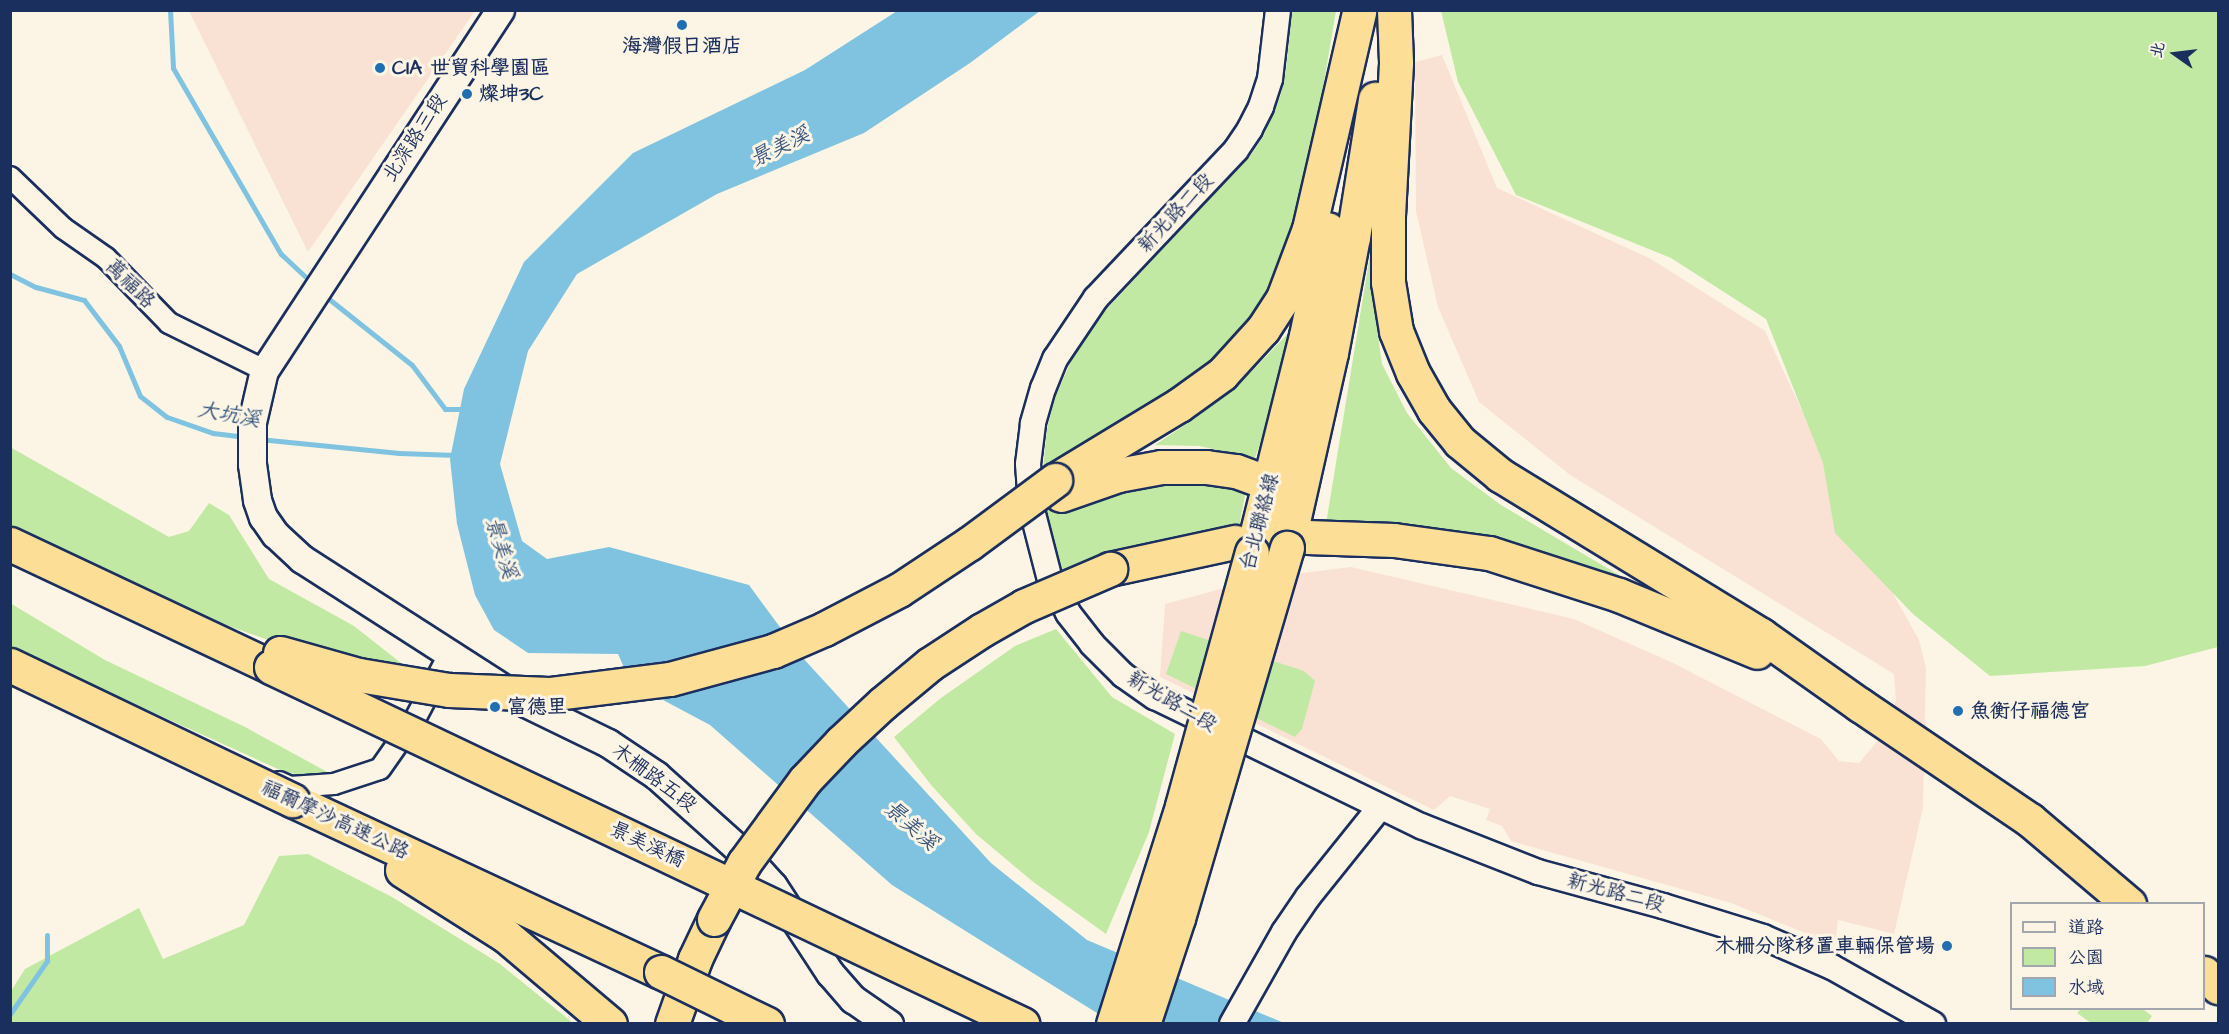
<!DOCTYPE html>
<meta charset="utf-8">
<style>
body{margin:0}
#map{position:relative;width:2229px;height:1034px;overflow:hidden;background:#fcf5e5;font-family:"Architects Daughter","LXGW WenKai TC",sans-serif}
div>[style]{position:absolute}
.built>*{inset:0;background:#f9e2d4}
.green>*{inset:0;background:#c2e9a3}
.water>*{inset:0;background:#80c3e0}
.stream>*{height:5px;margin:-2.5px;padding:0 2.5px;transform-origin:2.5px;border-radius:2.5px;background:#80c3e0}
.roads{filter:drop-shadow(2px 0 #1b2f5e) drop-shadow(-2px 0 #1b2f5e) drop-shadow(0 2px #1b2f5e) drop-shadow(0 -2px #1b2f5e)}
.minor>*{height:20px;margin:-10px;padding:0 10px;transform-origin:10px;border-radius:10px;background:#fcf5e5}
.tertiary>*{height:24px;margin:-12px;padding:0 12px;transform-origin:12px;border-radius:12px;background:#fcf5e5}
.secondary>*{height:27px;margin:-13.5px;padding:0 13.5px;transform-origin:13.5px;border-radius:13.5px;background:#fcf5e5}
.motorway>*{height:33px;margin:-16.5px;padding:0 16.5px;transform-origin:16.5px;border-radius:16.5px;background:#fdde96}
.bridges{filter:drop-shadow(2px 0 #1b2f5e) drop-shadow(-2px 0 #1b2f5e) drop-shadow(0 2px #1b2f5e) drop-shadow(0 -2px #1b2f5e)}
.motorway-bridge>*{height:33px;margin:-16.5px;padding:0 16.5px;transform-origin:16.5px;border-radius:16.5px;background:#fdde96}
.dots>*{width:16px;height:16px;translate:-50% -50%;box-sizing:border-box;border:3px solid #fcf5e5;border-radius:50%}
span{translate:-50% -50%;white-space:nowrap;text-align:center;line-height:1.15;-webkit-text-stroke:6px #fcf5e5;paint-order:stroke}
.poi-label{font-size:20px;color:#1b2f5e;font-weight:700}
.left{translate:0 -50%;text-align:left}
.right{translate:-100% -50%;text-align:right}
.street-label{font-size:20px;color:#1b2f5e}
.water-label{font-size:21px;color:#34547e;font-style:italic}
.frame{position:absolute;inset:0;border:12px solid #1b2f5e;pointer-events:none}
.legend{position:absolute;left:2010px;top:902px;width:195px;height:108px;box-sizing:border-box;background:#fcf5e5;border:2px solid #a2a6af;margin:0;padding:8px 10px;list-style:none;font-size:18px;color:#1b2f5e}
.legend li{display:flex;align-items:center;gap:12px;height:30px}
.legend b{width:30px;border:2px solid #a2a6af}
.north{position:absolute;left:2145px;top:24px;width:60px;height:60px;-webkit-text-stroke:4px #fcf5e5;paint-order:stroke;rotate:284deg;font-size:16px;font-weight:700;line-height:24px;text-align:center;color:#1b2f5e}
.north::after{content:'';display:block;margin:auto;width:21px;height:27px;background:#1b2f5e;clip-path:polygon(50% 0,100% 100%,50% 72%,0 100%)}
</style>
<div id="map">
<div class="built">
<div style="clip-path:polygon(189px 11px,475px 11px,308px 252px)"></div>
<div style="clip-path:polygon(1442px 55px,1497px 188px,1651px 259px,1765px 331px,1859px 533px,1919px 640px,1926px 668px,1923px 808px,1894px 934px,1838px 920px,1835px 945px,1731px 903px,1511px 841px,1502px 826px,1486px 820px,1490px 809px,1450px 796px,1434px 810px,1160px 677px,1165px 604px,1262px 578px,1351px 567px,1574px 619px,1671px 662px,1821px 739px,1839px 761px,1859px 763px,1880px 738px,1896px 701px,1894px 674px,1570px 475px,1479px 402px,1438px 307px,1416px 211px,1415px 62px)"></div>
</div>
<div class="green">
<div style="clip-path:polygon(1292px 11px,1336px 11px,1304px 200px,1281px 272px,1246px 329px,1080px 499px,1192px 477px,1246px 490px,1239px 527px,1064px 579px,1048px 528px,1042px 479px,1047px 429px,1055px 398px,1072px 359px,1102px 314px,1250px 156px,1263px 137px,1281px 94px,1286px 70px)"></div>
<div style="clip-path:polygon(1441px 11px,2218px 11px,2218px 647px,2145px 666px,1990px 676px,1913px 614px,1835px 533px,1823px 463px,1766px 319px,1671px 258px,1516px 195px,1458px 82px)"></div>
<div style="clip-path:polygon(1376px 218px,1379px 264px,1376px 322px,1382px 364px,1407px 413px,1451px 468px,1501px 505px,1656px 597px,1326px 524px)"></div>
<div style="clip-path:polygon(1302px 319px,1255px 458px,1199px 446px,1155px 445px,1201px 414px,1252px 371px)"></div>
<div style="clip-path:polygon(10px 447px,169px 537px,189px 531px,209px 503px,229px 515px,269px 579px,354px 626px,401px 663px,406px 674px,296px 650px,201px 616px,11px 529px)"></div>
<div style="clip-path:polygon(10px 603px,105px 660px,245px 727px,331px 774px,307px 777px,280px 770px,11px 648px)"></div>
<div style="clip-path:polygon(1056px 629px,1112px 697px,1175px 734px,1149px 832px,1106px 934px,1032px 881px,976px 834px,931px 785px,894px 737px,941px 698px,1015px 646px)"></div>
<div style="clip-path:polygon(1181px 631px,1304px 671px,1315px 681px,1302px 729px,1295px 737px,1166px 674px)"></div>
<div style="clip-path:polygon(308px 854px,392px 897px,473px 947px,500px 964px,573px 1023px,11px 1023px,11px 991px,25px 969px,139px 908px,163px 959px,244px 925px,279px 856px)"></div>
<div style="clip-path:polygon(2143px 1009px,2152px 1016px,2147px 1023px,2091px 1023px,2077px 1013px,2081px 1009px)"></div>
</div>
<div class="water">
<div style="clip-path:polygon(897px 11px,1040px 11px,970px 63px,864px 133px,717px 194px,577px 274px,528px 351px,500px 464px,522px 541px,547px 559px,609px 547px,749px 585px,802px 657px,991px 863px,1087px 940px,1284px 1023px,1113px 1023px,892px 885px,710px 725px,631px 683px,618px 654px,528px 653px,494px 630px,475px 595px,457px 524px,450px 459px,464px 389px,524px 262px,633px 153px,805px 70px)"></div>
</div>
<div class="stream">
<div style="left:170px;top:10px;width:58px;rotate:87deg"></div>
<div style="left:173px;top:68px;width:215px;rotate:59.9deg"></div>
<div style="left:281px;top:254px;width:33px;rotate:43deg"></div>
<div style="left:10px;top:274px;width:29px;rotate:27deg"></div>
<div style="left:36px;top:287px;width:50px;rotate:15.2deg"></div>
<div style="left:84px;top:300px;width:58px;rotate:52.7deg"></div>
<div style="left:119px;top:346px;width:54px;rotate:67.2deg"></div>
<div style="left:140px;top:396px;width:34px;rotate:38deg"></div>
<div style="left:167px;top:417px;width:49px;rotate:19.2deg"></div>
<div style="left:213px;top:433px;width:31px;rotate:7deg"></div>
<div style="left:329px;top:299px;width:106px;rotate:38.5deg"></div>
<div style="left:412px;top:365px;width:55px;rotate:53.1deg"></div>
<div style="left:445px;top:409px;width:21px"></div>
<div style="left:259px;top:439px;width:141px;rotate:5.7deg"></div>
<div style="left:399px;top:453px;width:57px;rotate:2deg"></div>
<div style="left:10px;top:1014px;width:65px;rotate:-55.1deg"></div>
<div style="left:47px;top:961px;width:26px;rotate:-90deg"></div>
</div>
<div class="roads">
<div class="minor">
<div style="left:10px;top:177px;width:74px;rotate:43.9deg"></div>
<div style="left:63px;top:228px;width:52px;rotate:34.9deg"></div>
<div style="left:106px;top:258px;width:91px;rotate:45.9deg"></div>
<div style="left:169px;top:323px;width:106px;rotate:26.3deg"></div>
<div style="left:279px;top:782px;width:12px;rotate:24deg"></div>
<div style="left:290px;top:787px;width:44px;rotate:-3.9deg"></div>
<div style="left:334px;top:784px;width:48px;rotate:-18.1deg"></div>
<div style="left:380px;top:769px;width:61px;rotate:-55deg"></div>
<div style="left:415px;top:719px;width:75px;rotate:-62.1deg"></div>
</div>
<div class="tertiary">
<div style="left:1278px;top:10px;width:69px;rotate:96.6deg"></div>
<div style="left:1270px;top:79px;width:29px;rotate:108deg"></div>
<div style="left:1261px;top:107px;width:25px;rotate:117deg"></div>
<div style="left:1250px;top:129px;width:25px;rotate:124deg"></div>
<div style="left:1236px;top:150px;width:204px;rotate:133.4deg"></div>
<div style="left:1096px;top:298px;width:73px;rotate:123.9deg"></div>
<div style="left:1055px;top:359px;width:31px;rotate:112deg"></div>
<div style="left:1043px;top:388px;width:37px;rotate:106deg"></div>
<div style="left:1033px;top:424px;width:40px;rotate:97.1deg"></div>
<div style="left:1028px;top:464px;width:42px;rotate:85.9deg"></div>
<div style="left:1031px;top:506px;width:76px;rotate:75.6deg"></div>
<div style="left:1050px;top:580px;width:38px;rotate:61deg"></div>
<div style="left:1068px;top:613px;width:39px;rotate:52deg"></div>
<div style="left:1092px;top:644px;width:44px;rotate:45deg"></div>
<div style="left:1123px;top:675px;width:39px;rotate:35deg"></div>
<div style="left:1155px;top:697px;width:296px;rotate:25.9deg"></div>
<div style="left:1421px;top:826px;width:126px;rotate:21.5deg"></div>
<div style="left:1538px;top:872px;width:130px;rotate:15.2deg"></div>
<div style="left:1663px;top:906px;width:105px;rotate:17.2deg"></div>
<div style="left:1763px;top:937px;width:75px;rotate:23.5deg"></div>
<div style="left:1832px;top:967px;width:116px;rotate:29.4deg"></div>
<div style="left:1232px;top:1024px;width:106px;rotate:-60.5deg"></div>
<div style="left:1284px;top:932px;width:42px;rotate:-55.6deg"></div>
<div style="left:1308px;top:897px;width:115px;rotate:-51.3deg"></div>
</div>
<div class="secondary">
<div style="left:500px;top:10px;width:430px;rotate:123.2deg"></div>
<div style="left:264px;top:370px;width:53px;rotate:103deg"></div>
<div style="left:252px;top:422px;width:42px;rotate:90deg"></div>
<div style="left:252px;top:464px;width:36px;rotate:82deg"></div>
<div style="left:257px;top:500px;width:18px;rotate:71deg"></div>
<div style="left:263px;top:517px;width:21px;rotate:55deg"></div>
<div style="left:275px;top:534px;width:37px;rotate:43deg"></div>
<div style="left:302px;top:559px;width:266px;rotate:32.7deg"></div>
<div style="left:526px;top:703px;width:91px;rotate:26deg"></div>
<div style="left:608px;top:743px;width:58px;rotate:33.7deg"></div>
<div style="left:656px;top:775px;width:118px;rotate:41.9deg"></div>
<div style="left:744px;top:854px;width:43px;rotate:47.8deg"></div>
<div style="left:773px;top:886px;width:104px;rotate:56.8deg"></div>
<div style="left:830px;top:973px;width:35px;rotate:49deg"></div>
<div style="left:853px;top:999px;width:44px;rotate:34.8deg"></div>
</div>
<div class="motorway">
<div style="left:1394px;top:10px;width:53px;rotate:87.8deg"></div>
<div style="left:1396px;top:63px;width:155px;rotate:93deg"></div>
<div style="left:1388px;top:218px;width:64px;rotate:90deg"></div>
<div style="left:1388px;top:282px;width:50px;rotate:80.7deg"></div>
<div style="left:1396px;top:331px;width:45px;rotate:68deg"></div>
<div style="left:1413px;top:373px;width:43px;rotate:60.4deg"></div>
<div style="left:1434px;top:410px;width:41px;rotate:50.9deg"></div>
<div style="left:1460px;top:442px;width:52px;rotate:39.5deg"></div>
<div style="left:1500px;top:475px;width:306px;rotate:31.5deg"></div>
<div style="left:1761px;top:635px;width:121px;rotate:35.3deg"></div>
<div style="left:1860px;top:705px;width:205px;rotate:34.1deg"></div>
<div style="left:2030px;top:820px;width:130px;rotate:40.3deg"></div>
<div style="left:1055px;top:480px;width:145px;rotate:-31.2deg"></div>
<div style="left:1179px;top:405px;width:53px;rotate:-35.8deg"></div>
<div style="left:1222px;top:374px;width:61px;rotate:-47.7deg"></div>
<div style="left:1263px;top:329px;width:37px;rotate:-57deg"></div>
<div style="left:1283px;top:298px;width:74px;rotate:-69.4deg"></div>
<div style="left:1309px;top:229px;width:223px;rotate:-77deg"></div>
<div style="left:1061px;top:495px;width:60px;rotate:-19.3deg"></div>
<div style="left:1118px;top:475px;width:44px;rotate:-10.5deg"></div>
<div style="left:1161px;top:467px;width:45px"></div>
<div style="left:1206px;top:467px;width:30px;rotate:8deg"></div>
<div style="left:1236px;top:471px;width:58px;rotate:20.3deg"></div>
<div style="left:1307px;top:537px;width:87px;rotate:2deg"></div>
<div style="left:1394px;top:540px;width:96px;rotate:7.8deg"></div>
<div style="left:1489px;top:553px;width:137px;rotate:17.9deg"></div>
<div style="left:1619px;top:595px;width:149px;rotate:22.4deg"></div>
<div style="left:10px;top:544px;width:289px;rotate:25.2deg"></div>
<div style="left:1287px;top:548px;width:200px;rotate:-77.3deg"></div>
<div style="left:1331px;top:353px;width:118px;rotate:-79.3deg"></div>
<div style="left:1353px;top:237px;width:140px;rotate:-80.9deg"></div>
<div style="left:1252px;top:552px;width:223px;rotate:-76deg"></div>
<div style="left:1306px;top:336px;width:109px;rotate:-78.4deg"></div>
<div style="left:1110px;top:569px;width:128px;rotate:-12.2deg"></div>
<div style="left:292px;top:800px;width:407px;rotate:25deg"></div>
<div style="left:402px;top:870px;width:123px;rotate:32.4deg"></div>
<div style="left:506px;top:936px;width:136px;rotate:40.2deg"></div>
<div style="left:2204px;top:973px;width:20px;rotate:45deg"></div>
<div style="left:672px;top:1024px;width:69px;rotate:-70.5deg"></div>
<div style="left:695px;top:959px;width:44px;rotate:-64.6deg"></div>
</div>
</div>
<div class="bridges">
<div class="motorway-bridge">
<div style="left:280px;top:653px;width:82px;rotate:15.6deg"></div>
<div style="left:359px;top:675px;width:91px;rotate:9.5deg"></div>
<div style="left:449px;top:690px;width:100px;rotate:2.3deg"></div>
<div style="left:549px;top:694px;width:122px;rotate:-7.1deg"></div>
<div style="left:670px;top:679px;width:107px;rotate:-15.2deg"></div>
<div style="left:773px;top:651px;width:56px;rotate:-23.3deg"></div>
<div style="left:824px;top:629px;width:85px;rotate:-27.5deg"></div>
<div style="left:899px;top:590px;width:85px;rotate:-33.5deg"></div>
<div style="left:970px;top:543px;width:106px;rotate:-36.5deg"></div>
<div style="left:10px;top:665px;width:313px;rotate:25.6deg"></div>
<div style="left:271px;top:667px;width:832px;rotate:25.42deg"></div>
<div style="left:714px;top:919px;width:64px;rotate:-61.8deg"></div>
<div style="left:744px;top:863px;width:103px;rotate:-53.7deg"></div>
<div style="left:805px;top:780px;width:52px;rotate:-46.5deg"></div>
<div style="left:841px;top:742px;width:57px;rotate:-42.9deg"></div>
<div style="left:883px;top:703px;width:61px;rotate:-39.7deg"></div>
<div style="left:930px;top:664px;width:62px;rotate:-33.2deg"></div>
<div style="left:982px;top:630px;width:48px;rotate:-29.7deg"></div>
<div style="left:1024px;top:606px;width:94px;rotate:-23.3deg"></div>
<div style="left:661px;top:972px;width:118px;rotate:26.1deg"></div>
<div style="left:1113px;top:1024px;width:229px;rotate:-72.4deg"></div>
<div style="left:1182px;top:806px;width:263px;rotate:-74.6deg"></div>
<div style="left:1143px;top:1024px;width:112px;rotate:-71.7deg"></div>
<div style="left:1178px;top:918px;width:386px;rotate:-73.6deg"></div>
</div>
</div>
<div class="dots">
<div style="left:682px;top:25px;background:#1f6fb2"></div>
<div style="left:380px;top:68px;background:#1f6fb2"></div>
<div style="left:467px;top:94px;background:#1f6fb2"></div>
<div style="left:495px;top:707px;background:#1f6fb2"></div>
<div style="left:1958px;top:711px;background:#1f6fb2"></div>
<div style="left:1947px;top:946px;background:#1f6fb2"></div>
</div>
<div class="poi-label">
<span style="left:682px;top:46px">海灣假日酒店</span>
<span class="left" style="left:392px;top:68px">CIA 世貿科學園區</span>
<span class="left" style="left:479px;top:94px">燦坤3C</span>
<span class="left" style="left:507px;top:707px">富德里</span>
<span class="left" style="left:1970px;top:711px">魚衡仔福德宮</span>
<span class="right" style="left:1935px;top:946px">木柵分隊移置車輛保管場</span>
</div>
<div class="street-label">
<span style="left:415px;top:138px;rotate:-57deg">北深路三段</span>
<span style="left:1176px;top:213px;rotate:-47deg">新光路二段</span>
<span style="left:130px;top:284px;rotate:45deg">萬福路</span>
<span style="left:1260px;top:522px;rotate:-75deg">台北聯絡線</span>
<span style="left:1172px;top:702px;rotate:30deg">新光路二段</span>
<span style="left:654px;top:778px;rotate:37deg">木柵路五段</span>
<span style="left:335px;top:820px;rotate:25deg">福爾摩沙高速公路</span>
<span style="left:647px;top:845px;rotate:25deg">景美溪橋</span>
<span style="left:1616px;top:893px;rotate:15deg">新光路二段</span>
</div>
<div class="water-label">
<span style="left:780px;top:147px;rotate:-26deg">景美溪</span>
<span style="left:229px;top:415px;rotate:10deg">大坑溪</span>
<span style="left:501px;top:548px;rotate:73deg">景美溪</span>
<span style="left:911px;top:826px;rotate:41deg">景美溪</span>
</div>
<div class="frame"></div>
<ul class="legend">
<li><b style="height:8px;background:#fcf5e5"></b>道路</li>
<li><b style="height:16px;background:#c2e9a3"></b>公園</li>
<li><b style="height:16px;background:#80c3e0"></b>水域</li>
</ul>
<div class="north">北</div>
</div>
